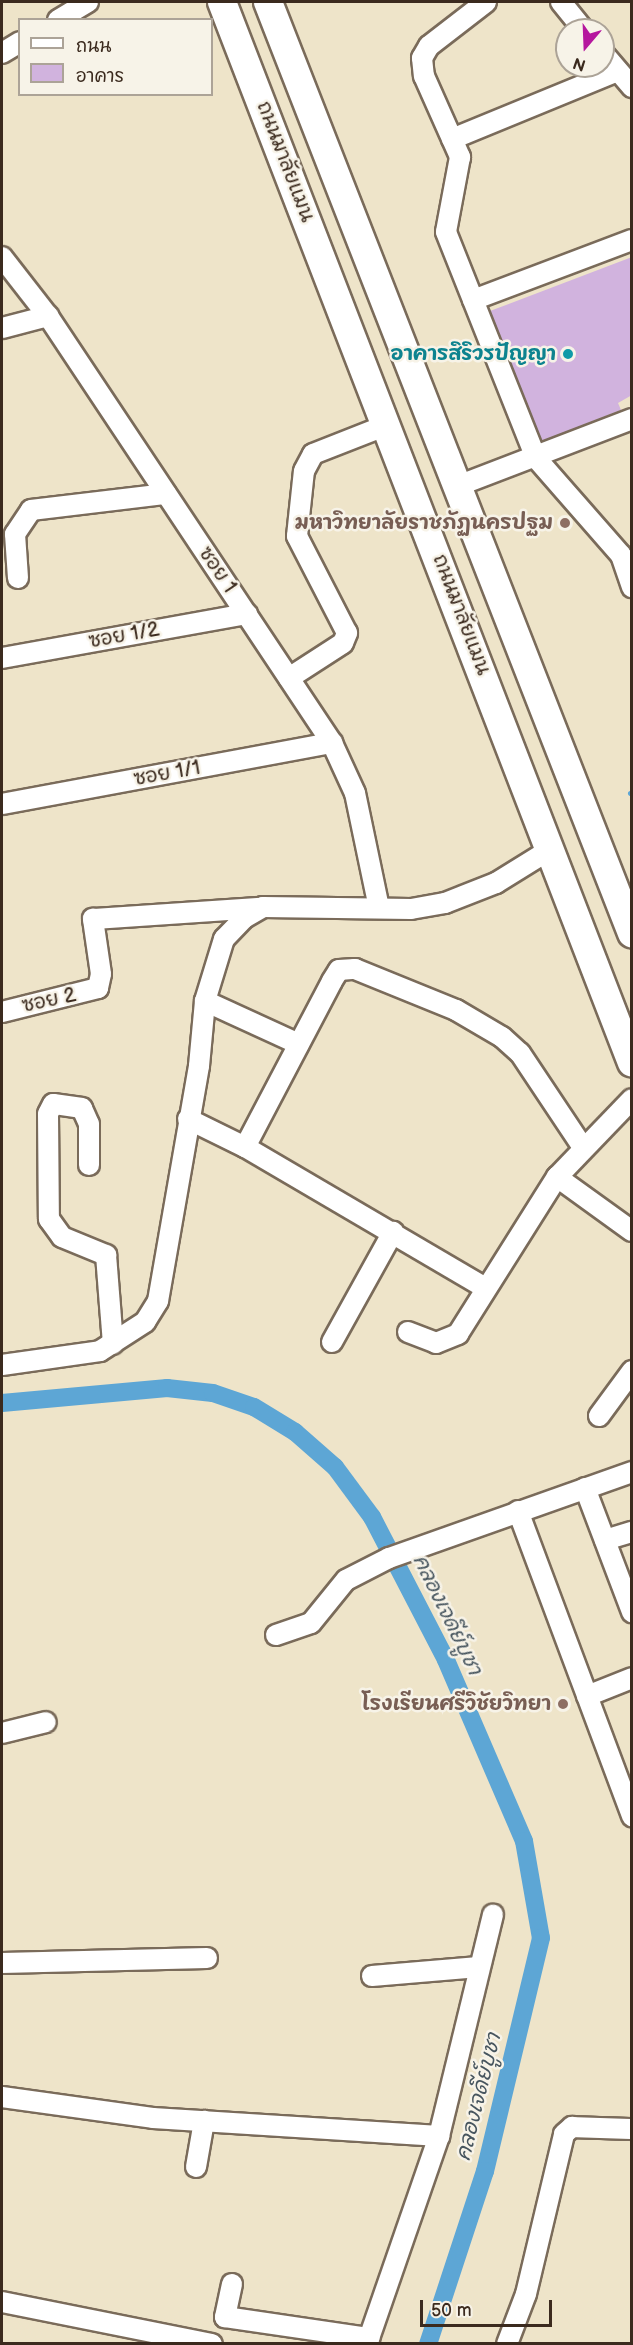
<!DOCTYPE html>
<meta charset="utf-8">
<style>
body{margin:0}
#map{position:relative;width:633px;height:2345px;overflow:hidden;background:#eee4c9;font-family:"Balsamiq Sans","Playpen Sans Thai",sans-serif}
div>[style]{position:absolute}
.stream>*{height:5px;margin:-2.5px;padding:0 2.5px;transform-origin:2.5px;border-radius:2.5px;background:#5da6d5}
.canal>*{height:18px;margin:-9px;padding:0 9px;transform-origin:9px;border-radius:9px;background:#5da6d5}
.building>*{inset:0;background:#d1b3de}
.roads{filter:drop-shadow(2px 0 #7a6b5a) drop-shadow(-2px 0 #7a6b5a) drop-shadow(0 2px #7a6b5a) drop-shadow(0 -2px #7a6b5a)}
.minor>*{height:20px;margin:-10px;padding:0 10px;transform-origin:10px;border-radius:10px;background:#fff}
.highway>*{height:28px;margin:-14px;padding:0 14px;transform-origin:14px;border-radius:14px;background:#fff}
.dots>*{width:16px;height:16px;translate:-50% -50%;box-sizing:border-box;border:3px solid #f7f3e8;border-radius:50%}
span{translate:-50% -50%;white-space:nowrap;text-align:center;line-height:1.15;-webkit-text-stroke:5px #f7f3e8;paint-order:stroke}
.street-label{font-size:20px;color:#3b2a1e}
.culture-label{font-size:20px;color:#0d838f;font-weight:700}
.right{translate:-100% -50%;text-align:right}
.education-label{font-size:20px;color:#785e54;font-weight:700}
.water-label{font-size:21px;color:#47555e;font-style:italic}
.frame{position:absolute;inset:0;border:3px solid #3b2a1e;pointer-events:none}
.legend{position:absolute;left:18px;top:18px;width:195px;height:78px;box-sizing:border-box;background:#f7f3e8;border:2px solid #aca397;margin:0;padding:8px 10px;list-style:none;font-size:18px;color:#3b2a1e}
.legend li{display:flex;align-items:center;gap:12px;height:30px}
.legend b{width:30px;border:2px solid #aca397}
.north{position:absolute;left:555px;top:18px;width:60px;height:60px;box-sizing:border-box;background:#f7f3e8;border:2px solid #aca397;border-radius:50%;rotate:199deg;font-size:16px;font-weight:700;line-height:24px;text-align:center;color:#3b2a1e}
.north::after{content:'';display:block;margin:auto;width:21px;height:27px;background:#b5179e;clip-path:polygon(50% 0,100% 100%,50% 72%,0 100%)}
.scale{position:absolute;left:420px;top:2300px;width:132px;height:27px;box-sizing:border-box;border:3px solid #3b2a1e;border-top:0;padding-left:8px;font-size:18px;line-height:21px;white-space:nowrap;color:#3b2a1e;-webkit-text-stroke:4px #f7f3e8;paint-order:stroke}
</style>
<div id="map">
<div class="stream">
<div style="left:630px;top:793px;width:2px;rotate:-27deg"></div>
</div>
<div class="canal">
<div style="left:2px;top:1403px;width:166px;rotate:-5.2deg"></div>
<div style="left:167px;top:1388px;width:46px;rotate:6.2deg"></div>
<div style="left:213px;top:1393px;width:43px;rotate:18.9deg"></div>
<div style="left:254px;top:1407px;width:48px;rotate:31.4deg"></div>
<div style="left:295px;top:1432px;width:53px;rotate:41.2deg"></div>
<div style="left:335px;top:1467px;width:62px;rotate:53.5deg"></div>
<div style="left:372px;top:1517px;width:161px;rotate:62.6deg"></div>
<div style="left:446px;top:1660px;width:197px;rotate:66.7deg"></div>
<div style="left:524px;top:1841px;width:98px;rotate:80.1deg"></div>
<div style="left:541px;top:1938px;width:240px;rotate:103.5deg"></div>
<div style="left:485px;top:2171px;width:182px;rotate:108.2deg"></div>
</div>
<div class="building">
<div style="clip-path:polygon(632px 257px,632px 395px,618px 403px,621px 410px,542px 441px,490px 311px)"></div>
</div>
<div class="roads">
<div class="minor">
<div style="left:486px;top:2px;width:72px;rotate:142.3deg"></div>
<div style="left:429px;top:46px;width:14px;rotate:120deg"></div>
<div style="left:422px;top:58px;width:18px;rotate:84deg"></div>
<div style="left:424px;top:76px;width:89px;rotate:66deg"></div>
<div style="left:460px;top:157px;width:76px;rotate:100.6deg"></div>
<div style="left:446px;top:232px;width:243px;rotate:68.3deg"></div>
<div style="left:536px;top:458px;width:129px;rotate:48.8deg"></div>
<div style="left:621px;top:555px;width:34px;rotate:71deg"></div>
<div style="left:561px;top:2px;width:36px;rotate:51deg"></div>
<div style="left:58px;top:20px;width:35px;rotate:-31deg"></div>
<div style="left:2px;top:53px;width:21px;rotate:-31deg"></div>
<div style="left:603px;top:53px;width:45px;rotate:49.5deg"></div>
<div style="left:452px;top:139px;width:179px;rotate:-22.3deg"></div>
<div style="left:2px;top:257px;width:75px;rotate:52.1deg"></div>
<div style="left:48px;top:316px;width:513px;rotate:56.37deg"></div>
<div style="left:332px;top:743px;width:55px;rotate:65.3deg"></div>
<div style="left:355px;top:793px;width:117px;rotate:78.2deg"></div>
<div style="left:473px;top:300px;width:170px;rotate:-20.7deg"></div>
<div style="left:2px;top:328px;width:48px;rotate:-14.6deg"></div>
<div style="left:460px;top:485px;width:184px;rotate:-21deg"></div>
<div style="left:18px;top:578px;width:44px;rotate:-93.9deg"></div>
<div style="left:15px;top:534px;width:29px;rotate:-56deg"></div>
<div style="left:31px;top:510px;width:136px;rotate:-6.8deg"></div>
<div style="left:2px;top:658px;width:249px;rotate:-10.2deg"></div>
<div style="left:289px;top:678px;width:64px;rotate:-32.9deg"></div>
<div style="left:343px;top:643px;width:11px;rotate:-68deg"></div>
<div style="left:347px;top:633px;width:109px;rotate:-117.3deg"></div>
<div style="left:297px;top:536px;width:65px;rotate:-83.9deg"></div>
<div style="left:304px;top:471px;width:19px;rotate:-62deg"></div>
<div style="left:313px;top:454px;width:79px;rotate:-21.4deg"></div>
<div style="left:2px;top:804px;width:336px;rotate:-10.5deg"></div>
<div style="left:205px;top:1001px;width:103px;rotate:24.6deg"></div>
<div style="left:2px;top:1012px;width:99px;rotate:-14deg"></div>
<div style="left:98px;top:988px;width:14px;rotate:-78deg"></div>
<div style="left:101px;top:974px;width:56px;rotate:-98.3deg"></div>
<div style="left:93px;top:919px;width:166px;rotate:-3.8deg"></div>
<div style="left:188px;top:1119px;width:64px;rotate:26.2deg"></div>
<div style="left:245px;top:1147px;width:278px;rotate:30.4deg"></div>
<div style="left:245px;top:1147px;width:187px;rotate:-62.3deg"></div>
<div style="left:332px;top:981px;width:13px;rotate:-58deg"></div>
<div style="left:339px;top:970px;width:16px;rotate:-4deg"></div>
<div style="left:355px;top:969px;width:109px;rotate:22.1deg"></div>
<div style="left:456px;top:1010px;width:53px;rotate:30.4deg"></div>
<div style="left:502px;top:1037px;width:24px;rotate:42deg"></div>
<div style="left:520px;top:1053px;width:112px;rotate:56.3deg"></div>
<div style="left:89px;top:1165px;width:41px;rotate:-90deg"></div>
<div style="left:89px;top:1124px;width:17px;rotate:-114deg"></div>
<div style="left:82px;top:1108px;width:29px;rotate:-172deg"></div>
<div style="left:53px;top:1104px;width:11px;rotate:117deg"></div>
<div style="left:48px;top:1114px;width:105px;rotate:89.5deg"></div>
<div style="left:49px;top:1219px;width:22px;rotate:54deg"></div>
<div style="left:62px;top:1237px;width:48px;rotate:22.2deg"></div>
<div style="left:106px;top:1255px;width:89px;rotate:85.5deg"></div>
<div style="left:557px;top:1177px;width:92px;rotate:35.8deg"></div>
<div style="left:408px;top:1332px;width:30px;rotate:21deg"></div>
<div style="left:436px;top:1343px;width:24px;rotate:-22deg"></div>
<div style="left:458px;top:1334px;width:186px;rotate:-57.8deg"></div>
<div style="left:557px;top:1177px;width:108px;rotate:-46.1deg"></div>
<div style="left:332px;top:1342px;width:126px;rotate:-61deg"></div>
<div style="left:2px;top:1365px;width:99px;rotate:-8.1deg"></div>
<div style="left:100px;top:1351px;width:54px;rotate:-32.8deg"></div>
<div style="left:145px;top:1322px;width:25px;rotate:-58deg"></div>
<div style="left:158px;top:1301px;width:239px;rotate:-80.1deg"></div>
<div style="left:199px;top:1066px;width:65px;rotate:-84.7deg"></div>
<div style="left:205px;top:1001px;width:65px;rotate:-73deg"></div>
<div style="left:224px;top:939px;width:29px;rotate:-46deg"></div>
<div style="left:244px;top:918px;width:22px;rotate:-30deg"></div>
<div style="left:263px;top:907px;width:148px;rotate:0.8deg"></div>
<div style="left:411px;top:909px;width:35px;rotate:-10deg"></div>
<div style="left:445px;top:903px;width:55px;rotate:-21.4deg"></div>
<div style="left:496px;top:883px;width:65px;rotate:-31.7deg"></div>
<div style="left:599px;top:1416px;width:56px;rotate:-53.7deg"></div>
<div style="left:585px;top:1488px;width:133px;rotate:69.2deg"></div>
<div style="left:518px;top:1511px;width:326px;rotate:69.5deg"></div>
<div style="left:605px;top:1540px;width:28px;rotate:-17deg"></div>
<div style="left:276px;top:1635px;width:37px;rotate:-19deg"></div>
<div style="left:311px;top:1623px;width:55px;rotate:-50.9deg"></div>
<div style="left:346px;top:1580px;width:48px;rotate:-27.1deg"></div>
<div style="left:389px;top:1558px;width:258px;rotate:-19.5deg"></div>
<div style="left:587px;top:1696px;width:48px;rotate:-21.8deg"></div>
<div style="left:2px;top:1733px;width:45px;rotate:-14deg"></div>
<div style="left:2px;top:1963px;width:205px;rotate:-1.4deg"></div>
<div style="left:372px;top:1976px;width:107px;rotate:-4.8deg"></div>
<div style="left:2px;top:2097px;width:152px;rotate:7.9deg"></div>
<div style="left:153px;top:2118px;width:287px;rotate:3.6deg"></div>
<div style="left:196px;top:2167px;width:47px;rotate:-80.1deg"></div>
<div style="left:232px;top:2284px;width:34px;rotate:102deg"></div>
<div style="left:225px;top:2317px;width:146px;rotate:8.3deg"></div>
<div style="left:2px;top:2302px;width:214px;rotate:11.3deg"></div>
<div style="left:367px;top:2344px;width:220px;rotate:-70.9deg"></div>
<div style="left:439px;top:2136px;width:228px;rotate:-76.3deg"></div>
<div style="left:507px;top:2344px;width:53px;rotate:-69.2deg"></div>
<div style="left:526px;top:2294px;width:164px;rotate:-76.6deg"></div>
<div style="left:564px;top:2134px;width:11px;rotate:-41deg"></div>
<div style="left:572px;top:2127px;width:60px;rotate:1.9deg"></div>
</div>
<div class="highway">
<div style="left:222px;top:2px;width:1137px;rotate:68.87deg"></div>
<div style="left:268px;top:2px;width:1000px;rotate:68.65deg"></div>
</div>
</div>
<div class="dots">
<div style="left:568px;top:354px;background:#0f9aa8"></div>
<div style="left:565px;top:523px;background:#8d6e63"></div>
<div style="left:563px;top:1704px;background:#8d6e63"></div>
</div>
<div class="street-label">
<span style="left:285px;top:162px;rotate:69deg">ถนนมาลัยแมน</span>
<span style="left:217px;top:570px;rotate:56deg">ซอย 1</span>
<span style="left:461px;top:615px;rotate:69deg">ถนนมาลัยแมน</span>
<span style="left:124px;top:636px;rotate:-10deg">ซอย 1/2</span>
<span style="left:167px;top:774px;rotate:-10deg">ซอย 1/1</span>
<span style="left:49px;top:1001px;rotate:-12deg">ซอย 2</span>
</div>
<div class="culture-label">
<span class="right" style="left:556px;top:354px">อาคารสิริวรปัญญา</span>
</div>
<div class="education-label">
<span class="right" style="left:553px;top:523px">มหาวิทยาลัยราชภัฏนครปฐม</span>
<span class="right" style="left:551px;top:1704px">โรงเรียนศรีวิชัยวิทยา</span>
</div>
<div class="water-label">
<span style="left:447px;top:1615px;rotate:64deg">คลองเจดีย์บูชา</span>
<span style="left:479px;top:2097px;rotate:-76deg">คลองเจดีย์บูชา</span>
</div>
<div class="frame"></div>
<ul class="legend">
<li><b style="height:8px;background:#fff"></b>ถนน</li>
<li><b style="height:16px;background:#d1b3de"></b>อาคาร</li>
</ul>
<div class="north">N</div>
<div class="scale">50 m</div>
</div>
